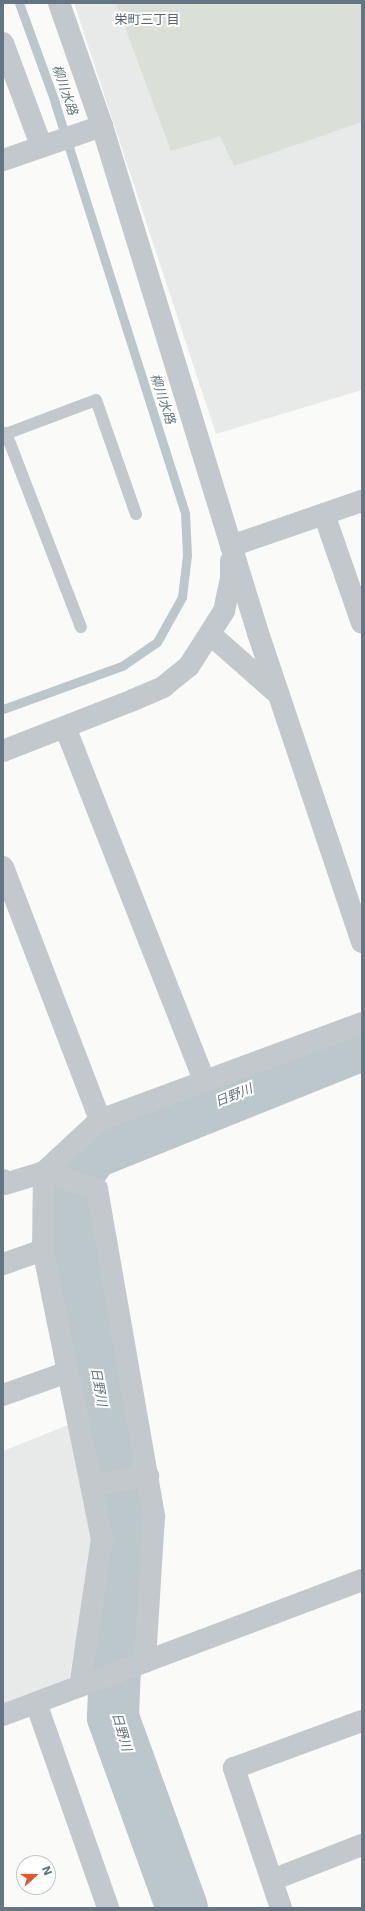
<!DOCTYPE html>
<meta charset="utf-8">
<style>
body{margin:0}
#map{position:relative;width:365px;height:1911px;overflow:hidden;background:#fafaf8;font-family:"DejaVu Sans","Noto Sans JP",sans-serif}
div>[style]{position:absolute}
.built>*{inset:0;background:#e8e9e9}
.green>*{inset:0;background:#dadfd7}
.stream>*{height:9px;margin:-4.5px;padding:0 4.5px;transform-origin:4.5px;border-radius:4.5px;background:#bbc7cb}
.river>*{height:52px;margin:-26px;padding:0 26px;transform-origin:26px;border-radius:26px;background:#bbc7cb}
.lane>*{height:12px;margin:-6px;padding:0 6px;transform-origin:6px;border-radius:6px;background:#c3c8cc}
.street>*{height:22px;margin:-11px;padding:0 11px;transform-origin:11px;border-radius:11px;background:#c3c8cc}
span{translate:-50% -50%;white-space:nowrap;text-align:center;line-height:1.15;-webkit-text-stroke:4px #fff;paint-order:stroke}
.neighbourhood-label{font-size:13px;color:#57646e}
.water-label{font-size:13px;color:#60757c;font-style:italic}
.frame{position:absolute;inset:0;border:4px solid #657683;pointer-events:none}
.north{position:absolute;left:16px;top:1855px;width:40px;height:40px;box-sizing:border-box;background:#fff;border:1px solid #c1c8cd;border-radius:50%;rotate:69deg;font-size:11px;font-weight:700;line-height:16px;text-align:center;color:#657683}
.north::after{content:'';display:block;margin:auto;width:14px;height:18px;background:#e4572e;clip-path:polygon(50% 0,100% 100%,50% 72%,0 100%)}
</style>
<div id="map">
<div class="built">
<div style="clip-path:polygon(74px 3px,362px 3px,362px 390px,216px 434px)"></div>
<div style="clip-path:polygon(68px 1425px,93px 1541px,69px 1679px,3px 1705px,3px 1451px)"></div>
</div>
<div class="green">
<div style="clip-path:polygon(116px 3px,362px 3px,362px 122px,234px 166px,220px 136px,171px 151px)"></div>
</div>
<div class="stream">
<div style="left:3px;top:709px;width:127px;rotate:-19.9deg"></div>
<div style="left:122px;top:666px;width:42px;rotate:-34.4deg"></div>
<div style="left:157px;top:642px;width:51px;rotate:-60.9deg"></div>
<div style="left:182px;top:597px;width:42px;rotate:-83.2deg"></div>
<div style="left:187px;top:555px;width:42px;rotate:-92.7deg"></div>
<div style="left:185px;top:513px;width:431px;rotate:-107.6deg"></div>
<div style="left:55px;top:102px;width:105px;rotate:-110deg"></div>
</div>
<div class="river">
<div style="left:182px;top:1908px;width:203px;rotate:-109.9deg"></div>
<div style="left:113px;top:1717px;width:186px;rotate:-87.8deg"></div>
<div style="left:120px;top:1531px;width:75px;rotate:-97.7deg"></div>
<div style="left:110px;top:1457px;width:242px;rotate:-99.8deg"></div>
<div style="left:69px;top:1219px;width:35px;rotate:-87deg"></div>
<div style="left:71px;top:1184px;width:38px;rotate:-55deg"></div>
<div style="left:93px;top:1153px;width:290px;rotate:-21.9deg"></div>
</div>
<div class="lane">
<div style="left:6px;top:433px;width:208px;rotate:68.9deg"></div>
<div style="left:3px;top:435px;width:99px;rotate:-20.6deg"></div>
<div style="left:96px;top:400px;width:121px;rotate:70.7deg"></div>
</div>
<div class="street">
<div style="left:59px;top:3px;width:130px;rotate:70.7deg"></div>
<div style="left:102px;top:126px;width:530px;rotate:72.9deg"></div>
<div style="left:258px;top:633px;width:326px;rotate:71.4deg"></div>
<div style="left:3px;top:43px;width:109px;rotate:69.6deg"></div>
<div style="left:3px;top:160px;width:105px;rotate:-19deg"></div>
<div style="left:324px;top:514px;width:115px;rotate:70.8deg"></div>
<div style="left:231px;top:546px;width:139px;rotate:-19deg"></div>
<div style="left:210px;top:634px;width:91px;rotate:41.4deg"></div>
<div style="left:65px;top:727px;width:379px;rotate:68.5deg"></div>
<div style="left:3px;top:751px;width:140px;rotate:-21.4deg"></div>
<div style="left:133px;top:700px;width:33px;rotate:-23deg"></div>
<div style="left:163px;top:687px;width:33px;rotate:-39deg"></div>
<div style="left:189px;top:666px;width:65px;rotate:-57.5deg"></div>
<div style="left:224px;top:611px;width:33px;rotate:-78deg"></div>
<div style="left:231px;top:579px;width:18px;rotate:-90deg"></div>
<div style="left:3px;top:867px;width:271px;rotate:69deg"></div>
<div style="left:3px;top:1180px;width:4px;rotate:63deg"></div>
<div style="left:5px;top:1184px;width:41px;rotate:-17.1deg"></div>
<div style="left:44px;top:1172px;width:56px;rotate:17.8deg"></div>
<div style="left:97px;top:1189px;width:333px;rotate:80.1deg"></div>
<div style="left:154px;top:1517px;width:145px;rotate:93.6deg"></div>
<div style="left:3px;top:1264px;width:42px;rotate:-19.3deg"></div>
<div style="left:3px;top:1395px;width:69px;rotate:-19.5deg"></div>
<div style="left:92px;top:1485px;width:57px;rotate:-9.1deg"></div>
<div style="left:80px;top:1686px;width:149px;rotate:-81.5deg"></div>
<div style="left:102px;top:1539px;width:295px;rotate:-101.5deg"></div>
<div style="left:43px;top:1250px;width:78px;rotate:-89.3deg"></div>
<div style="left:44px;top:1172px;width:76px;rotate:-42.9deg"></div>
<div style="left:100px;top:1120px;width:279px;rotate:-20.3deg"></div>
<div style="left:36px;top:1703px;width:217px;rotate:70.6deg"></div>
<div style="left:3px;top:1715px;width:384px;rotate:-20.6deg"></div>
<div style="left:272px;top:1880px;width:97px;rotate:-21.3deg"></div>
<div style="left:281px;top:1908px;width:148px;rotate:-108.6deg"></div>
<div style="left:234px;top:1768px;width:136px;rotate:-20.2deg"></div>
</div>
<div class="neighbourhood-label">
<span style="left:147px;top:20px">栄町三丁目</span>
</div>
<div class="water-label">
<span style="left:64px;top:90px;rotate:71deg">柳川水路</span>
<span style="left:162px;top:399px;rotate:72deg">柳川水路</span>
<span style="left:234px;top:1096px;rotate:-22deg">日野川</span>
<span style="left:98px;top:1387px;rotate:80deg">日野川</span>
<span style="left:121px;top:1732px;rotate:74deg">日野川</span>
</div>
<div class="frame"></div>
<div class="north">N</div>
</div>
